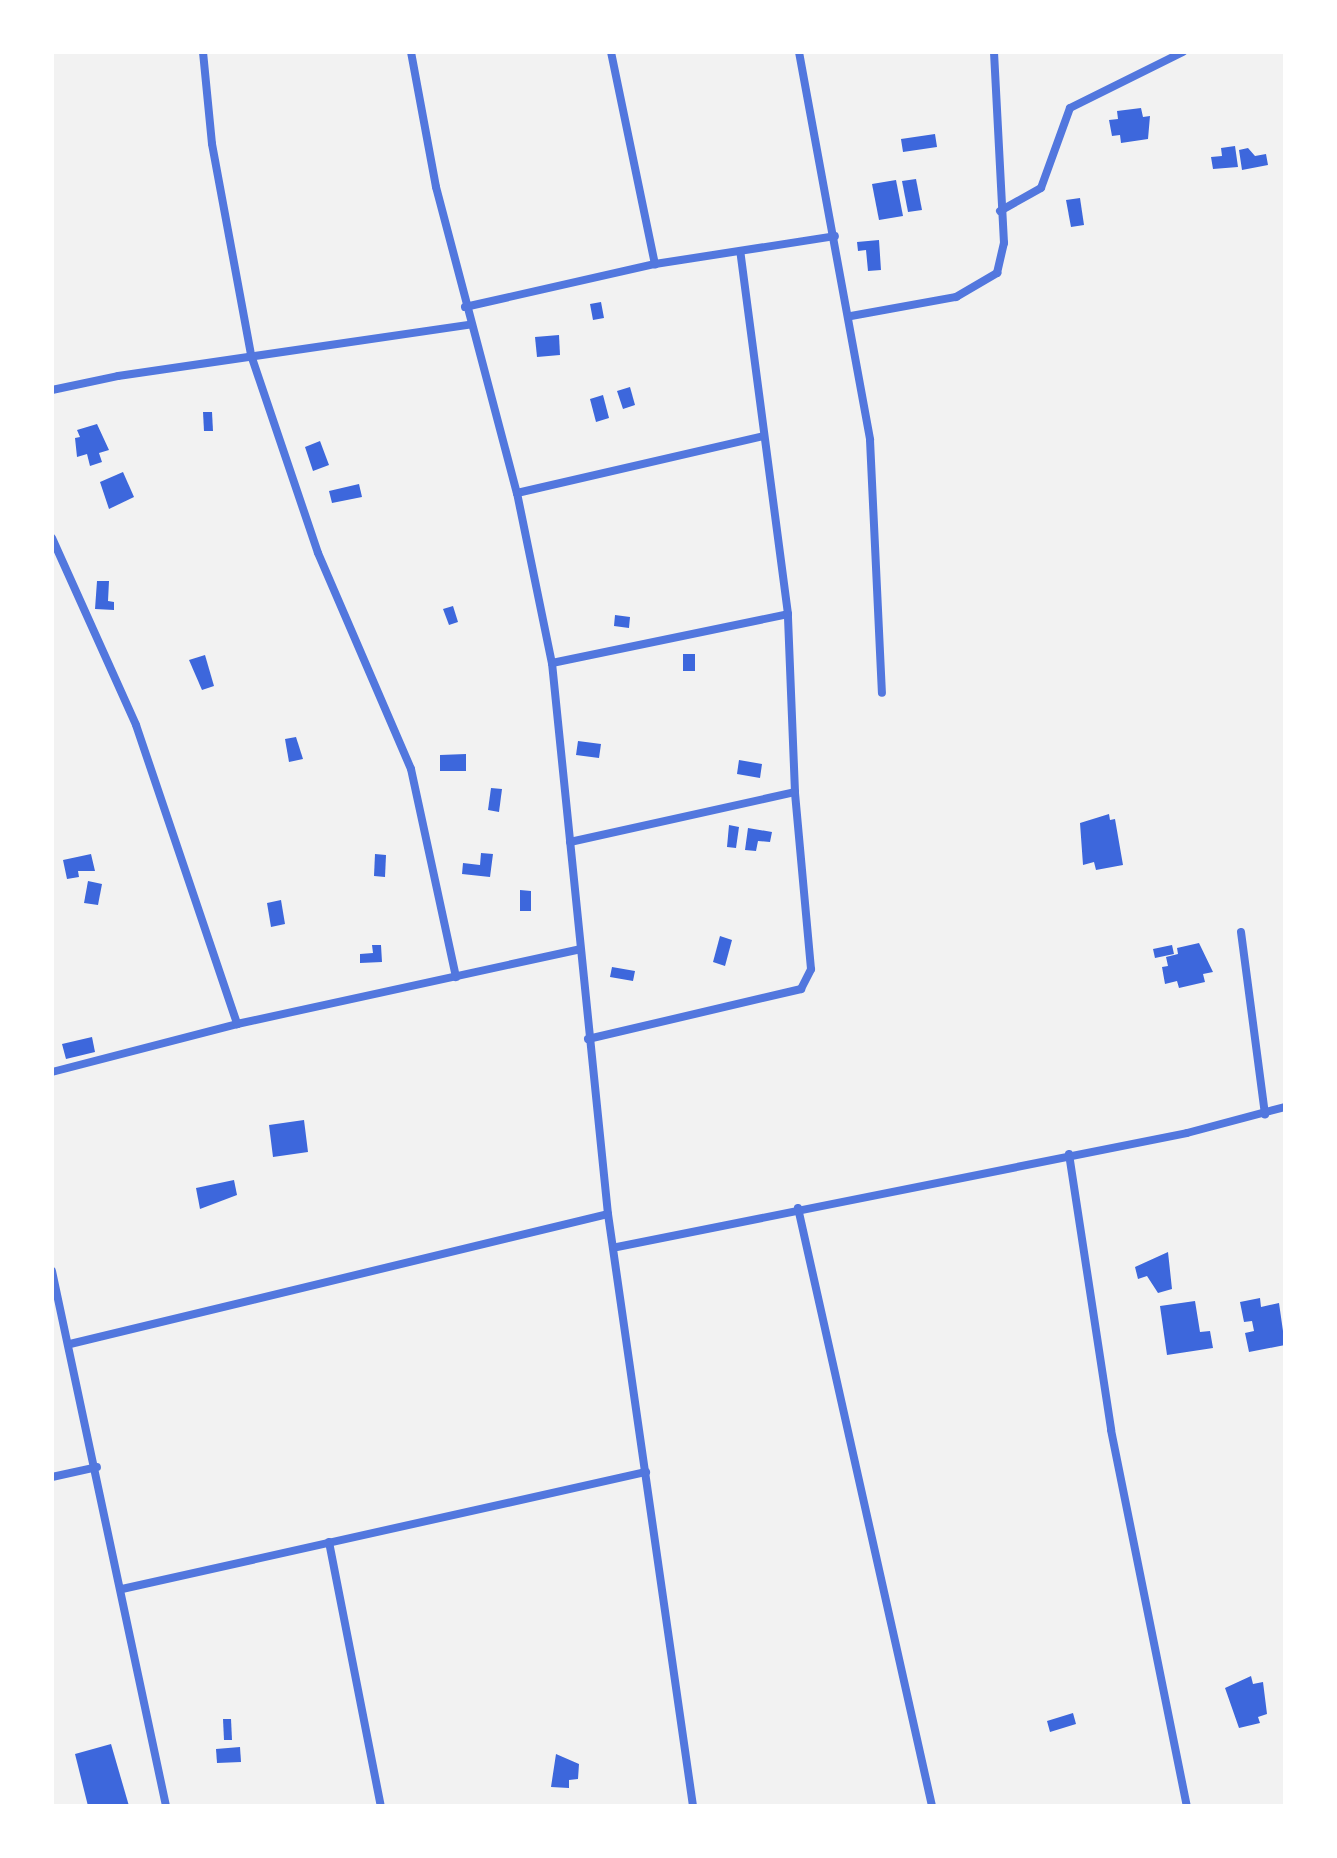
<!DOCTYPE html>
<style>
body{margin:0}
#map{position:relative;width:1337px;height:1858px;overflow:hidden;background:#f2f2f2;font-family:Lato,sans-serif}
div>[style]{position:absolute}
.building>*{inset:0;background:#3d67dc}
.minor>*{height:8px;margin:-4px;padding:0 4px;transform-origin:4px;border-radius:4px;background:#5277de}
span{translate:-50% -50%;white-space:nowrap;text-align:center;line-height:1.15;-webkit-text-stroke:8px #fff;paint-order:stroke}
.frame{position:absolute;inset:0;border:54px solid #fff;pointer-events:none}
</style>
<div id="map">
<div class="building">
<div style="clip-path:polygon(1141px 108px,1143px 117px,1150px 116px,1148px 139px,1121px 143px,1120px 135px,1112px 136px,1109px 120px,1118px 119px,1117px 111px)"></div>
<div style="clip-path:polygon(935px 134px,937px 147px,903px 152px,901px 139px)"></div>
<div style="clip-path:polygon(1235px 146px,1238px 167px,1213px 169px,1211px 157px,1222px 156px,1221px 148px)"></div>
<div style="clip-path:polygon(1248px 148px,1255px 156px,1266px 154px,1268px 165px,1242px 170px,1239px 150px)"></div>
<div style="clip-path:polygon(916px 179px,922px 210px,908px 212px,902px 181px)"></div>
<div style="clip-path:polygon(896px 180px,903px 216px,879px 220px,872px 184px)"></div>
<div style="clip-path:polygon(1080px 198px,1084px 225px,1071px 227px,1066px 200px)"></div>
<div style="clip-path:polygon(879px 240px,881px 270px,868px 271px,866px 250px,858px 251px,857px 242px)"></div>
<div style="clip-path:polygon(601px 302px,604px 318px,593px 320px,590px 304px)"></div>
<div style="clip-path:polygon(559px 335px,560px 355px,537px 357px,535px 337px)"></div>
<div style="clip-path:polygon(630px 387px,635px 405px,623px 409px,617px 391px)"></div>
<div style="clip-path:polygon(603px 395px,609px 418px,596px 422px,590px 399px)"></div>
<div style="clip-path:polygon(203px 412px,212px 412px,213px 431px,204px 431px)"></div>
<div style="clip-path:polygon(97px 424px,109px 450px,99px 453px,102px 462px,90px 466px,87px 454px,77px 457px,75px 438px,80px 437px,77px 430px)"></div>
<div style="clip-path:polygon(320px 441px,329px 465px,313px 471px,305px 447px)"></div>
<div style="clip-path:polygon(123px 472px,134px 497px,109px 509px,100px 482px)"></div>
<div style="clip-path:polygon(359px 484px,362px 497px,332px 503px,329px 491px)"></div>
<div style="clip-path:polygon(97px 581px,109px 581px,108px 601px,114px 602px,114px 610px,95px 609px)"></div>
<div style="clip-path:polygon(453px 606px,458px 622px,449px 625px,443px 609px)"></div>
<div style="clip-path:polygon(615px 615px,630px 617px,629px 628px,614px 626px)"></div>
<div style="clip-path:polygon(683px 654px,695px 654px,695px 671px,683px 671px)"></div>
<div style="clip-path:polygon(205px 655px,214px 686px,202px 690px,189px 660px)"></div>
<div style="clip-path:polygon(296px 737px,303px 759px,289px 762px,285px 739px)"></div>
<div style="clip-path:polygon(578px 741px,601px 744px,599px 758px,576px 755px)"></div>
<div style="clip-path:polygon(466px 754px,466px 771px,440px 771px,440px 755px)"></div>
<div style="clip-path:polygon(739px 760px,762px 764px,760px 778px,737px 774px)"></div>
<div style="clip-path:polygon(491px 788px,502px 789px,499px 812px,488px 810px)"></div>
<div style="clip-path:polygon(1109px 814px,1110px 820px,1115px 819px,1123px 865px,1096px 870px,1094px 862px,1083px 865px,1080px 823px)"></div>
<div style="clip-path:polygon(729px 825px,739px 827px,736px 848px,727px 847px)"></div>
<div style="clip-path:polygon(748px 828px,772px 832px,770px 842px,758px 841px,756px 851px,745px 850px)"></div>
<div style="clip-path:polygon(481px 853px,493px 854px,490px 877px,462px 874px,463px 863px,480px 865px)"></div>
<div style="clip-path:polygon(91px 854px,95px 871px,78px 871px,79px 877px,67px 879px,63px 860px)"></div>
<div style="clip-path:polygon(375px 854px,386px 855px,385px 877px,374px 876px)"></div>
<div style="clip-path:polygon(88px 881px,102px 884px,98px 905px,84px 903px)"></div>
<div style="clip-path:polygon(520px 890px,531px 891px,531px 911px,520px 911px)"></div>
<div style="clip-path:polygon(281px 900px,285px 924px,271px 927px,267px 903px)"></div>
<div style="clip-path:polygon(720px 936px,732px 940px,725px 966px,713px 962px)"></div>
<div style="clip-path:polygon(1199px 943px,1213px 972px,1203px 974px,1205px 982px,1179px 988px,1177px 981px,1165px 984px,1162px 967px,1168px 966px,1166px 957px,1178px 954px,1177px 948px)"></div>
<div style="clip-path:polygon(372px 945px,381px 945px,382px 962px,360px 963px,360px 954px,373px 953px)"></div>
<div style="clip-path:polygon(1172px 945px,1174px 954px,1155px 958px,1153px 949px)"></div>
<div style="clip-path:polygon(612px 967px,635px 971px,633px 981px,610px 977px)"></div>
<div style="clip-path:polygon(92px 1037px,95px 1052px,66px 1059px,62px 1044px)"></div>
<div style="clip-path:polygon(304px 1120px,308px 1152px,273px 1157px,269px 1125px)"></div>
<div style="clip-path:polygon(234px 1180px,237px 1195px,200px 1209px,196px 1188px)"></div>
<div style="clip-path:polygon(1168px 1252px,1172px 1289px,1158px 1293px,1147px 1276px,1138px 1279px,1135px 1267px)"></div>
<div style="clip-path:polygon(1260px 1298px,1261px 1307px,1279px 1303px,1285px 1345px,1249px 1352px,1245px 1333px,1254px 1331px,1252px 1321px,1244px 1322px,1240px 1302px)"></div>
<div style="clip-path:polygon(1195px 1301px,1200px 1332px,1210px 1331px,1213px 1348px,1167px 1355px,1160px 1306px)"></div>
<div style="clip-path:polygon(1251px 1676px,1253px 1684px,1263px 1682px,1267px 1714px,1258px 1717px,1260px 1723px,1239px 1728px,1225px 1688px)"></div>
<div style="clip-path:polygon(1073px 1713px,1076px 1724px,1050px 1732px,1047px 1721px)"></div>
<div style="clip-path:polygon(223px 1719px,231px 1719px,232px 1740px,224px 1740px)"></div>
<div style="clip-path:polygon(111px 1744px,129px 1806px,88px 1806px,75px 1754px)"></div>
<div style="clip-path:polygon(240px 1747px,241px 1762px,217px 1763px,216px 1749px)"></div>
<div style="clip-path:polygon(556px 1754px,579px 1764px,578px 1779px,569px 1780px,569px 1788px,551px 1787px)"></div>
</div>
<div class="minor">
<div style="left:203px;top:52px;width:92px;rotate:84.4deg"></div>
<div style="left:212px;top:144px;width:215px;rotate:79.5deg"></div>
<div style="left:251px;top:355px;width:209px;rotate:71.3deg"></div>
<div style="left:318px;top:553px;width:235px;rotate:66.7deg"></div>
<div style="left:411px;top:769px;width:213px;rotate:77.8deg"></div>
<div style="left:411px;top:52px;width:137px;rotate:79.5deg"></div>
<div style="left:436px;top:187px;width:317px;rotate:75.2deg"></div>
<div style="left:517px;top:493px;width:174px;rotate:78.4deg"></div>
<div style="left:552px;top:663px;width:554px;rotate:84.2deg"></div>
<div style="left:608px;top:1214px;width:598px;rotate:81.83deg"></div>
<div style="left:611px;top:52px;width:217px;rotate:78.3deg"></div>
<div style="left:799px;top:52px;width:394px;rotate:79.6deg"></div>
<div style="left:870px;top:440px;width:253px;rotate:87.3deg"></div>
<div style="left:1000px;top:211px;width:47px;rotate:-29.3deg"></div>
<div style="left:1041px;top:188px;width:85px;rotate:-70.1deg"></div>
<div style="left:1070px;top:108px;width:126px;rotate:-26.4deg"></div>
<div style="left:465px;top:307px;width:195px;rotate:-12.8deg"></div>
<div style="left:655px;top:264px;width:182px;rotate:-8.8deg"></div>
<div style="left:851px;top:316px;width:107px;rotate:-10.3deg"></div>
<div style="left:956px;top:297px;width:48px;rotate:-30.3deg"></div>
<div style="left:997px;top:273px;width:31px;rotate:-77deg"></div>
<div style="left:1004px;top:243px;width:191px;rotate:-93deg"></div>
<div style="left:52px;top:390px;width:67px;rotate:-12deg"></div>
<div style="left:118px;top:376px;width:354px;rotate:-8.3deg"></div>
<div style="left:517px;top:493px;width:253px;rotate:-13deg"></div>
<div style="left:52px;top:538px;width:205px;rotate:65.8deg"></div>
<div style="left:136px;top:725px;width:316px;rotate:71.3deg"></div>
<div style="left:552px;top:663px;width:241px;rotate:-11.7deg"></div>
<div style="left:570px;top:842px;width:230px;rotate:-12.5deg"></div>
<div style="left:1241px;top:932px;width:184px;rotate:82.5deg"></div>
<div style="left:588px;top:1039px;width:219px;rotate:-13.2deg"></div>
<div style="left:801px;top:989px;width:22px;rotate:-63deg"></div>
<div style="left:811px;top:969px;width:178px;rotate:-95.2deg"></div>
<div style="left:795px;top:792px;width:178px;rotate:-92.3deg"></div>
<div style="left:788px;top:614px;width:366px;rotate:-97.5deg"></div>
<div style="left:52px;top:1072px;width:191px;rotate:-14.5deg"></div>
<div style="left:237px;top:1024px;width:351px;rotate:-12.3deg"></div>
<div style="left:1069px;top:1154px;width:279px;rotate:81.3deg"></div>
<div style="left:1111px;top:1430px;width:384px;rotate:78.6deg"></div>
<div style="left:798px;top:1208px;width:613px;rotate:77.37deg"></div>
<div style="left:617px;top:1247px;width:581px;rotate:-11.31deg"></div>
<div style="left:1187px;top:1133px;width:101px;rotate:-14.9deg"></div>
<div style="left:52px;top:1271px;width:547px;rotate:77.97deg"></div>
<div style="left:70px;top:1344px;width:553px;rotate:-13.58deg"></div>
<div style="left:52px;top:1477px;width:46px;rotate:-12.5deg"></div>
<div style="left:329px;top:1542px;width:269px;rotate:78.9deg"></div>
<div style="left:122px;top:1589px;width:537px;rotate:-12.59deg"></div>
</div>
<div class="frame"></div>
</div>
